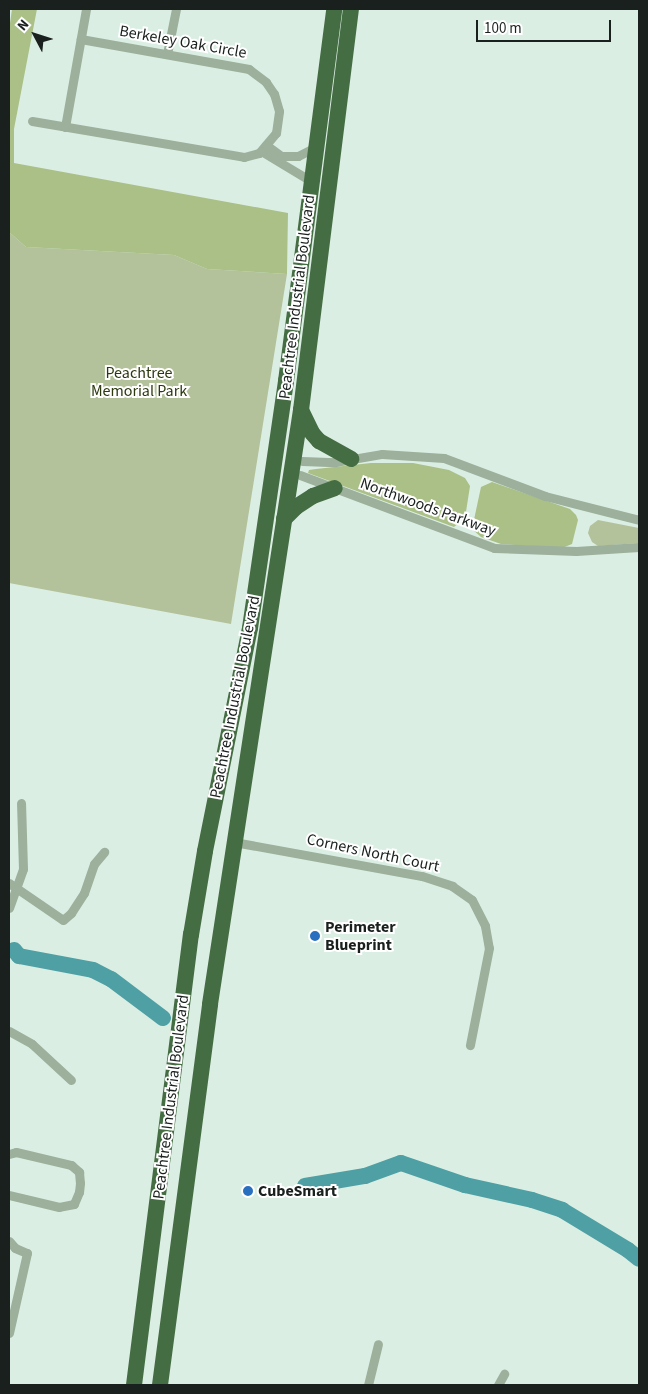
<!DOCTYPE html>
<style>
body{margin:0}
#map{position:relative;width:648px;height:1394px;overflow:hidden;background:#dbeee4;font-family:"Source Sans 3",sans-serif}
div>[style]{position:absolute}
.green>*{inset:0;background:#b3c29b}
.forest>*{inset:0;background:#aac087}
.river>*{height:16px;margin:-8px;padding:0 8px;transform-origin:8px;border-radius:8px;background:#4ea0a4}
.street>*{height:9px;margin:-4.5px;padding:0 4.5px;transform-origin:4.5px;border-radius:4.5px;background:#9cb09b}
.highway>*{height:16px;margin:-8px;padding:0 8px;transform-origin:8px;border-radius:8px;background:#456d43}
.dots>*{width:14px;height:14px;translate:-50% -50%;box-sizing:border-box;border:2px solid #fff;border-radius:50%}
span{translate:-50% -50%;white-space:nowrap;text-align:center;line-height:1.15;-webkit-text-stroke:4px #fff;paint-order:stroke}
.street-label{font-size:16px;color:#19201d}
.park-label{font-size:16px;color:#2c390f}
.poi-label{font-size:16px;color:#19201d;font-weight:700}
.left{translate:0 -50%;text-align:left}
.frame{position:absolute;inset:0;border:10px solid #19201d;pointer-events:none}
.north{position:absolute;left:10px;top:10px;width:50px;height:50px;-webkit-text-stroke:4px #fff;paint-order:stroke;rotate:310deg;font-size:14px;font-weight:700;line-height:20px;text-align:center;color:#19201d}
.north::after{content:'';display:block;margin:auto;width:18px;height:22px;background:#19201d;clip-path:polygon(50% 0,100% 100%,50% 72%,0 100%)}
.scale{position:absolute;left:476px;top:20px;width:135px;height:22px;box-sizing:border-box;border:2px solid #19201d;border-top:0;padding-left:6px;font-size:15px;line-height:18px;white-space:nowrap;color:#19201d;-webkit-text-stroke:4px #fff;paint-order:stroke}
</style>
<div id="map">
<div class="green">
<div style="clip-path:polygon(9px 232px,26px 247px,174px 255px,207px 269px,287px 274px,231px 624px,9px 583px)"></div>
<div style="clip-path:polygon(598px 520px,639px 528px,639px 543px,598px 546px,592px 542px,588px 533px,590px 526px)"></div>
</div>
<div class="forest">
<div style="clip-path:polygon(12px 9px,37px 9px,14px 129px,14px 163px,288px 213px,287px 274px,207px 269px,174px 255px,26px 247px,9px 232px,9px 30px)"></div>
<div style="clip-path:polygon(371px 463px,413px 463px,449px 470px,465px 478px,470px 486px,465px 518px,454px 527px,308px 473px,309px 470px,316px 469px)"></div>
<div style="clip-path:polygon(492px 482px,570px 509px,576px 515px,578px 520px,572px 544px,562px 548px,501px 544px,481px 537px,472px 529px,481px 487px)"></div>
</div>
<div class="river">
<div style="left:14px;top:950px;width:8px;rotate:50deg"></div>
<div style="left:19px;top:956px;width:75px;rotate:10.7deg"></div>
<div style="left:93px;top:970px;width:20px;rotate:27deg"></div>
<div style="left:111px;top:979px;width:65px;rotate:36.9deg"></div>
<div style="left:305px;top:1186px;width:61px;rotate:-9.5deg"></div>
<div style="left:365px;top:1176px;width:38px;rotate:-20deg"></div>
<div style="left:401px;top:1163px;width:68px;rotate:19deg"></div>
<div style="left:465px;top:1185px;width:69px;rotate:12.6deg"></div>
<div style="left:532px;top:1200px;width:32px;rotate:18deg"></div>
<div style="left:562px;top:1210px;width:77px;rotate:31.2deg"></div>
<div style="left:628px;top:1250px;width:14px;rotate:39deg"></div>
</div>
<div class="street">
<div style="left:167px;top:54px;width:46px;rotate:-78.7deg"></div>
<div style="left:32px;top:121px;width:215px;rotate:9.6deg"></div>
<div style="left:244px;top:157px;width:16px;rotate:-15deg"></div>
<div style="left:259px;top:153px;width:26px;rotate:-50deg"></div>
<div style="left:276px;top:133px;width:22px;rotate:-82deg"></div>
<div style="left:279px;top:111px;width:18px;rotate:-106deg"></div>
<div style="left:274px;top:94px;width:14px;rotate:-124deg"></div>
<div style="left:266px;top:82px;width:21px;rotate:-143deg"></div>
<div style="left:249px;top:69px;width:171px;rotate:-169.9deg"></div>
<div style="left:65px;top:127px;width:120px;rotate:-79.9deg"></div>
<div style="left:266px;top:145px;width:19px;rotate:36deg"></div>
<div style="left:281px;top:156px;width:17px"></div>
<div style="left:298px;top:156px;width:20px;rotate:-27deg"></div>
<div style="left:261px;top:151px;width:58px;rotate:31deg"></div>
<div style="left:302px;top:461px;width:33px;rotate:2deg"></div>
<div style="left:335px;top:462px;width:48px;rotate:-9.7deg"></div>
<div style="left:382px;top:454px;width:62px;rotate:3.7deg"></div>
<div style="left:444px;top:458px;width:108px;rotate:20.6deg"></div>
<div style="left:545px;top:496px;width:97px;rotate:14.3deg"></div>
<div style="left:300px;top:475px;width:207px;rotate:20.6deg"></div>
<div style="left:494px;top:548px;width:82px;rotate:2.1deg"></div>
<div style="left:576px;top:551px;width:63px;rotate:-3.6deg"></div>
<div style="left:234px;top:842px;width:191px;rotate:10.3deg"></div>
<div style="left:422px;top:876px;width:32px;rotate:18deg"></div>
<div style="left:452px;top:886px;width:24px;rotate:35deg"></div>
<div style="left:472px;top:900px;width:29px;rotate:63deg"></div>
<div style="left:485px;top:926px;width:22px;rotate:80deg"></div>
<div style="left:489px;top:948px;width:99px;rotate:101.1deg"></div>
<div style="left:9px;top:883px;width:65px;rotate:34.4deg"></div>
<div style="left:63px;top:920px;width:11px;rotate:-41deg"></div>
<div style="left:71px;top:913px;width:24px;rotate:-57deg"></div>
<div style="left:84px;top:893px;width:31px;rotate:-71deg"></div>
<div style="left:94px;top:864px;width:16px;rotate:-50deg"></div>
<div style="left:9px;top:908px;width:41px;rotate:-70.3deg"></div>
<div style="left:23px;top:869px;width:66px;rotate:-91.7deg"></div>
<div style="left:9px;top:1031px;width:26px;rotate:29deg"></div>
<div style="left:32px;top:1044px;width:53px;rotate:42.7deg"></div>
<div style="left:9px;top:1154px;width:7px;rotate:-16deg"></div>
<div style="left:16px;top:1152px;width:57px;rotate:13.3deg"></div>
<div style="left:71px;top:1165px;width:11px;rotate:41deg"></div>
<div style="left:79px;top:1172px;width:11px;rotate:85deg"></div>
<div style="left:80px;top:1183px;width:9px;rotate:96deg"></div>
<div style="left:79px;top:1192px;width:13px;rotate:113deg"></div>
<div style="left:74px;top:1204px;width:15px;rotate:169deg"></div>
<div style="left:59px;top:1207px;width:51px;rotate:-166.5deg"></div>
<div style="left:9px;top:1241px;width:9px;rotate:49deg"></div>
<div style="left:15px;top:1248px;width:13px;rotate:23deg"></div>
<div style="left:27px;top:1253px;width:82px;rotate:102.7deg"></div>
<div style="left:368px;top:1385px;width:42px;rotate:-76.3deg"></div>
<div style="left:498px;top:1385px;width:13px;rotate:-61deg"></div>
</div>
<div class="highway">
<div style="left:301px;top:410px;width:25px;rotate:64deg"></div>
<div style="left:312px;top:433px;width:11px;rotate:49deg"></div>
<div style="left:319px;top:441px;width:37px;rotate:29deg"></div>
<div style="left:284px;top:519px;width:17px;rotate:-45deg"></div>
<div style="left:296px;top:507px;width:20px;rotate:-33deg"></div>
<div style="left:313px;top:496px;width:23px;rotate:-20deg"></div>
<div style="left:134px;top:1385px;width:454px;rotate:-82.8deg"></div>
<div style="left:191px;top:935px;width:85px;rotate:-80.5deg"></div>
<div style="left:205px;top:851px;width:227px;rotate:-78.6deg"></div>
<div style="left:250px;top:628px;width:250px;rotate:-81.7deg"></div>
<div style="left:286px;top:381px;width:375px;rotate:-82.6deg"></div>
<div style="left:160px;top:1385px;width:384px;rotate:-82.5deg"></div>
<div style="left:210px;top:1004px;width:601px;rotate:-81.29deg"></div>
<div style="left:301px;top:410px;width:404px;rotate:-82.9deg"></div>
</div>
<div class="dots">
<div style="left:315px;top:936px;background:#286fc0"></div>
<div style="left:248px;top:1191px;background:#286fc0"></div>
</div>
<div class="street-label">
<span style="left:183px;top:42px;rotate:10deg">Berkeley Oak Circle</span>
<span style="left:297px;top:297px;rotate:-83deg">Peachtree Industrial Boulevard</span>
<span style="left:428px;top:507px;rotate:20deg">Northwoods Parkway</span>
<span style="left:235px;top:697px;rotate:-79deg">Peachtree Industrial Boulevard</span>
<span style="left:373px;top:853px;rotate:12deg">Corners North Court</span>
<span style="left:171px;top:1097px;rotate:-83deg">Peachtree Industrial Boulevard</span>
</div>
<div class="park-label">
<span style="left:139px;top:382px">Peachtree<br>Memorial Park</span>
</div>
<div class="poi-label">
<span class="left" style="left:325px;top:936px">Perimeter<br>Blueprint</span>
<span class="left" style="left:258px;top:1191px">CubeSmart</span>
</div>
<div class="frame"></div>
<div class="north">N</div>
<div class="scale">100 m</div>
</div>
